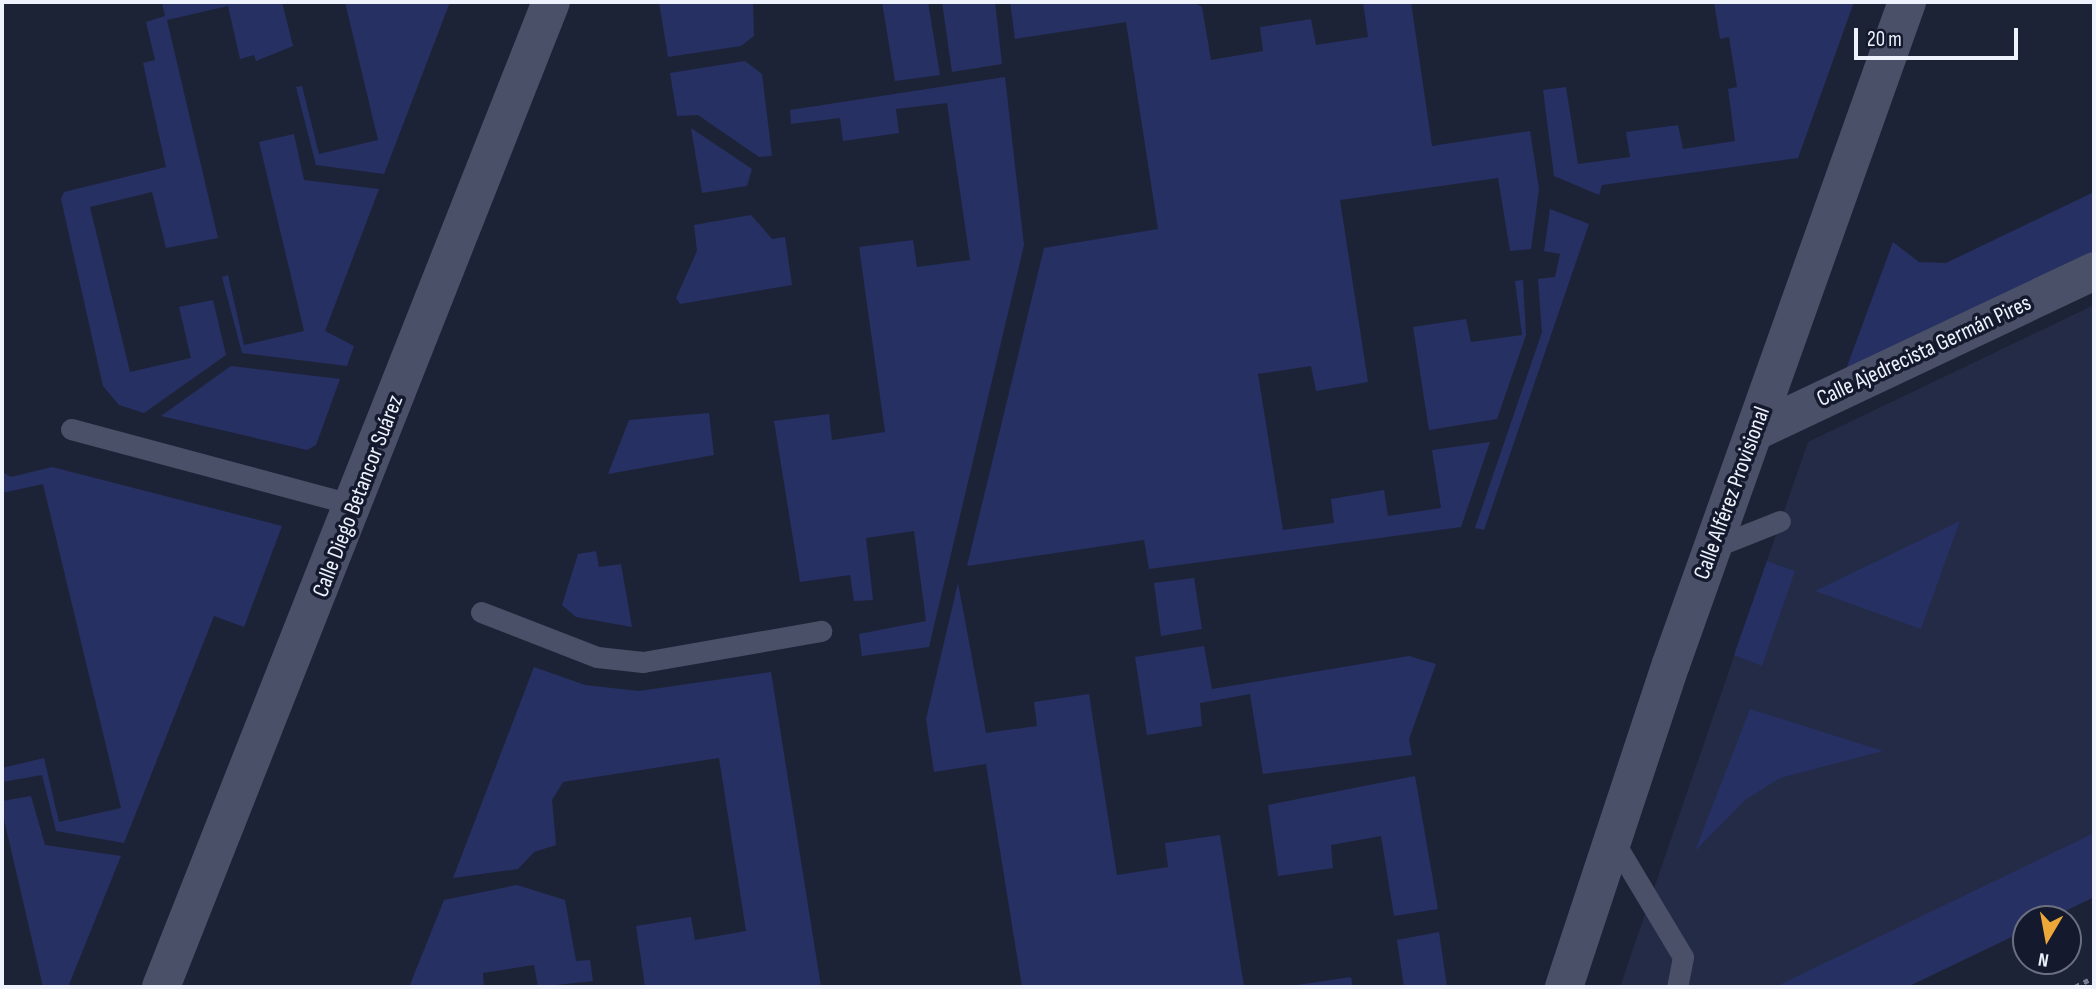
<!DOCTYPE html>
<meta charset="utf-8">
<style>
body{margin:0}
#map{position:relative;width:2096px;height:989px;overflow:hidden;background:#1d2337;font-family:"Sofia Sans Condensed",sans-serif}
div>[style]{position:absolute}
.built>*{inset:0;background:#242b46}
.green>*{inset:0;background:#263063}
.path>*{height:4.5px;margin-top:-2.25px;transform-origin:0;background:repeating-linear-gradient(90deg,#797e8e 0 5px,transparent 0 10px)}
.lane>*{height:21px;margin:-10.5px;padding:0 10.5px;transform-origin:10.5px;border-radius:10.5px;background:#4a5068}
.street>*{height:38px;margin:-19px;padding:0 19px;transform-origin:19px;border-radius:19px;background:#4a5068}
span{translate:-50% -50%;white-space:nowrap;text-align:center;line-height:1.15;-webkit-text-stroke:7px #14192d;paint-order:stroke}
.street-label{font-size:23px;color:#eef2fd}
.frame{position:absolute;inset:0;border:4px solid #eef2fd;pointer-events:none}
.north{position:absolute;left:2012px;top:905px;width:70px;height:70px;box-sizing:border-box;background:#14192d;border:2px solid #6b7080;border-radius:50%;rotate:190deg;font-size:19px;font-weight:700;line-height:28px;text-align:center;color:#eef2fd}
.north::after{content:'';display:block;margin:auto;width:24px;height:32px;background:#eca93a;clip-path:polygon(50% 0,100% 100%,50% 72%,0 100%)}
.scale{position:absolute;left:1854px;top:28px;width:164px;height:32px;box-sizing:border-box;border:4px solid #eef2fd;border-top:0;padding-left:9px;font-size:21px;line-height:24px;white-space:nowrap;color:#eef2fd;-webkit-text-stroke:5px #14192d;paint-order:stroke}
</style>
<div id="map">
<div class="built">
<div style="clip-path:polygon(2094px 305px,2094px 897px,2049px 919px,2026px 919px,2026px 930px,1907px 987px,1620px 987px,1808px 442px)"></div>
</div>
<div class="green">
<div style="clip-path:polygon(162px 2px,282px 2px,293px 46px,256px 61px,254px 55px,240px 59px,228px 6px,167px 20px,218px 238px,166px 248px,152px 192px,90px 207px,130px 372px,191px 358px,179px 307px,213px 300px,226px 355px,144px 413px,119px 405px,103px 386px,61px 199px,64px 192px,166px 167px,143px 63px,155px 60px,146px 22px,165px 16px)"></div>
<div style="clip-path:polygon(345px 2px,450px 2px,384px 174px,316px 165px,296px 87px,302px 86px,319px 154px,378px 140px)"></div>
<div style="clip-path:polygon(659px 2px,753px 2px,754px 36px,741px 46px,668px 57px)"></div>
<div style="clip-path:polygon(882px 2px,928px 2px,940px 75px,895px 81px)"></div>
<div style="clip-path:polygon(942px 2px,995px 2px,1002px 64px,952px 72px)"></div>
<div style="clip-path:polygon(1010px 2px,1193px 2px,1202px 7px,1211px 60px,1263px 51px,1260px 27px,1305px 20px,1311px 19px,1316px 45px,1368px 37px,1363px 2px,1411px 2px,1432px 146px,1530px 131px,1539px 189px,1531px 249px,1510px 251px,1498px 178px,1340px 200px,1368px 382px,1316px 391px,1311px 366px,1258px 374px,1283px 530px,1334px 523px,1331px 499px,1384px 490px,1388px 516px,1441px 508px,1432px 450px,1490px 442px,1461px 527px,1149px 569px,1144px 540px,967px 566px,1044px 248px,1158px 229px,1126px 22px,1015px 39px)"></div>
<div style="clip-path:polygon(1714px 2px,1854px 2px,1798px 158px,1602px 185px,1599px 195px,1554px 176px,1543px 90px,1566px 87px,1578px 164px,1630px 157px,1626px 132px,1678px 125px,1683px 149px,1735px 141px,1728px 89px,1737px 87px,1729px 37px,1720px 39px)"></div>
<div style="clip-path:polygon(745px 61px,762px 74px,772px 156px,759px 157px,698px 115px,677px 116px,670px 73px)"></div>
<div style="clip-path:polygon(1005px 77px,1024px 245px,929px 647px,862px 656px,859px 634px,926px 621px,914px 531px,866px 538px,873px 600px,854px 601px,850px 575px,800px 582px,774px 421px,829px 414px,832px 440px,885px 432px,859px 247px,913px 240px,917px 267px,970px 260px,947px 103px,896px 109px,899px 133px,843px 141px,840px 118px,791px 124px,790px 110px)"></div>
<div style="clip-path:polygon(691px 128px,752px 169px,747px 186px,702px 193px)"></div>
<div style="clip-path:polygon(294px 134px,304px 180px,379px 189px,325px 331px,354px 346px,347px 366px,242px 353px,222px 277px,228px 275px,244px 345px,304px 331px,259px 142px)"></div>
<div style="clip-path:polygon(2094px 192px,2094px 253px,1845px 372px,1893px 242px,1919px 262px,1946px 263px)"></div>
<div style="clip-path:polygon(1550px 209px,1589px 224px,1484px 530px,1475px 528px,1542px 332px,1538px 279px,1555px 277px,1560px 254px,1544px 251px)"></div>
<div style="clip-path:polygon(751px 215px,772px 239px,785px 237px,792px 285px,680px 304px,676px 298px,697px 251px,694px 225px)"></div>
<div style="clip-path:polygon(1523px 280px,1526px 335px,1497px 419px,1429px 430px,1413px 327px,1466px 319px,1471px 342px,1522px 335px,1515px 281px)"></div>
<div style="clip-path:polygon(231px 366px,340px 379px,316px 445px,307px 450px,161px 416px)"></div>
<div style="clip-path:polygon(709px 413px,714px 455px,608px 474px,629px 420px)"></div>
<div style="clip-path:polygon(52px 467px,282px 526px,244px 627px,214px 616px,124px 843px,56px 831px,42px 775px,2px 782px,2px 768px,44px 758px,59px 822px,121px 808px,43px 484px,2px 493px,2px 472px,11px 477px)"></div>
<div style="clip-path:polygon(1960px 521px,1921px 629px,1815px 591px)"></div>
<div style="clip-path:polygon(596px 551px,599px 567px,621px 564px,632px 627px,576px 617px,562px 605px,578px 554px)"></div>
<div style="clip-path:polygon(1767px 561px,1795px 571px,1762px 666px,1734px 655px)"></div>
<div style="clip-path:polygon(1194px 578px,1202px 629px,1161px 636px,1154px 583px)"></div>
<div style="clip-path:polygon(958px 583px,986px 733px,1037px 726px,1034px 702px,1089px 694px,1117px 875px,1168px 867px,1165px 843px,1220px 835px,1244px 987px,1022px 987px,986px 764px,934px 772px,926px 719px)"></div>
<div style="clip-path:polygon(1204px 646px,1212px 689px,1409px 656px,1436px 664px,1409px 739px,1412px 755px,1263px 774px,1250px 694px,1200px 703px,1202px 726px,1147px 735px,1135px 657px)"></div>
<div style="clip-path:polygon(534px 667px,585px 685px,639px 691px,771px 672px,821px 987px,645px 987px,636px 926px,691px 917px,695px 940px,746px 931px,719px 758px,563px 782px,552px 800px,556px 845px,534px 852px,518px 869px,453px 878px)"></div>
<div style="clip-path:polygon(1750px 709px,1883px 751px,1780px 778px,1745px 800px,1695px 851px)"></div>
<div style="clip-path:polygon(1415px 776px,1438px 909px,1394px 916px,1381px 836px,1331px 845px,1333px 868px,1278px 876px,1268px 805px)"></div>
<div style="clip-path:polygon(31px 796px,45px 845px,121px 856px,68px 987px,43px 987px,2px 811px,2px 801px)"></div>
<div style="clip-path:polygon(2094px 833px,2094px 897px,2049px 919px,2026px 919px,2026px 930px,1907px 987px,1775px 987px)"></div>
<div style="clip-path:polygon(517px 885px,565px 900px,576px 961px,590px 960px,593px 981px,538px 987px,534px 965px,483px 973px,484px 987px,409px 987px,444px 900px)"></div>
<div style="clip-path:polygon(1439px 932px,1447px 987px,1404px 987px,1397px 940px)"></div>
<div style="clip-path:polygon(1351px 977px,1353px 987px,1297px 987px,1297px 985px)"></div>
</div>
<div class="path">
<div style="left:2075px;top:987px;width:21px;rotate:-28deg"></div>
</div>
<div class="lane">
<div style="left:71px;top:429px;width:294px;rotate:15deg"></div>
<div style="left:1712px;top:548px;width:73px;rotate:-21.7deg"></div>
<div style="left:481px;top:612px;width:124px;rotate:21.2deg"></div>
<div style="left:597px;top:657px;width:46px;rotate:6.2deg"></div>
<div style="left:643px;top:662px;width:181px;rotate:-9.9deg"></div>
<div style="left:1613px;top:840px;width:136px;rotate:59.1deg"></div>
<div style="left:1683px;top:957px;width:31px;rotate:101deg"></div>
</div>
<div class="street">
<div style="left:1754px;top:432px;width:376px;rotate:-25.3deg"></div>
<div style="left:161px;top:987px;width:1059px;rotate:-68.4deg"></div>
<div style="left:1564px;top:987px;width:340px;rotate:-71.7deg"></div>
<div style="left:1671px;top:664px;width:703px;rotate:-70.38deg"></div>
</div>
<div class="street-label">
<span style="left:1924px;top:351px;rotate:-25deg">Calle Ajedrecista Germán Pires</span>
<span style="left:1732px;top:493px;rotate:-70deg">Calle Alférez Provisional</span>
<span style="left:358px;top:496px;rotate:-69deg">Calle Diego Betancor Suárez</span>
</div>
<div class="frame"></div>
<div class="north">N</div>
<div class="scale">20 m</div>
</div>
